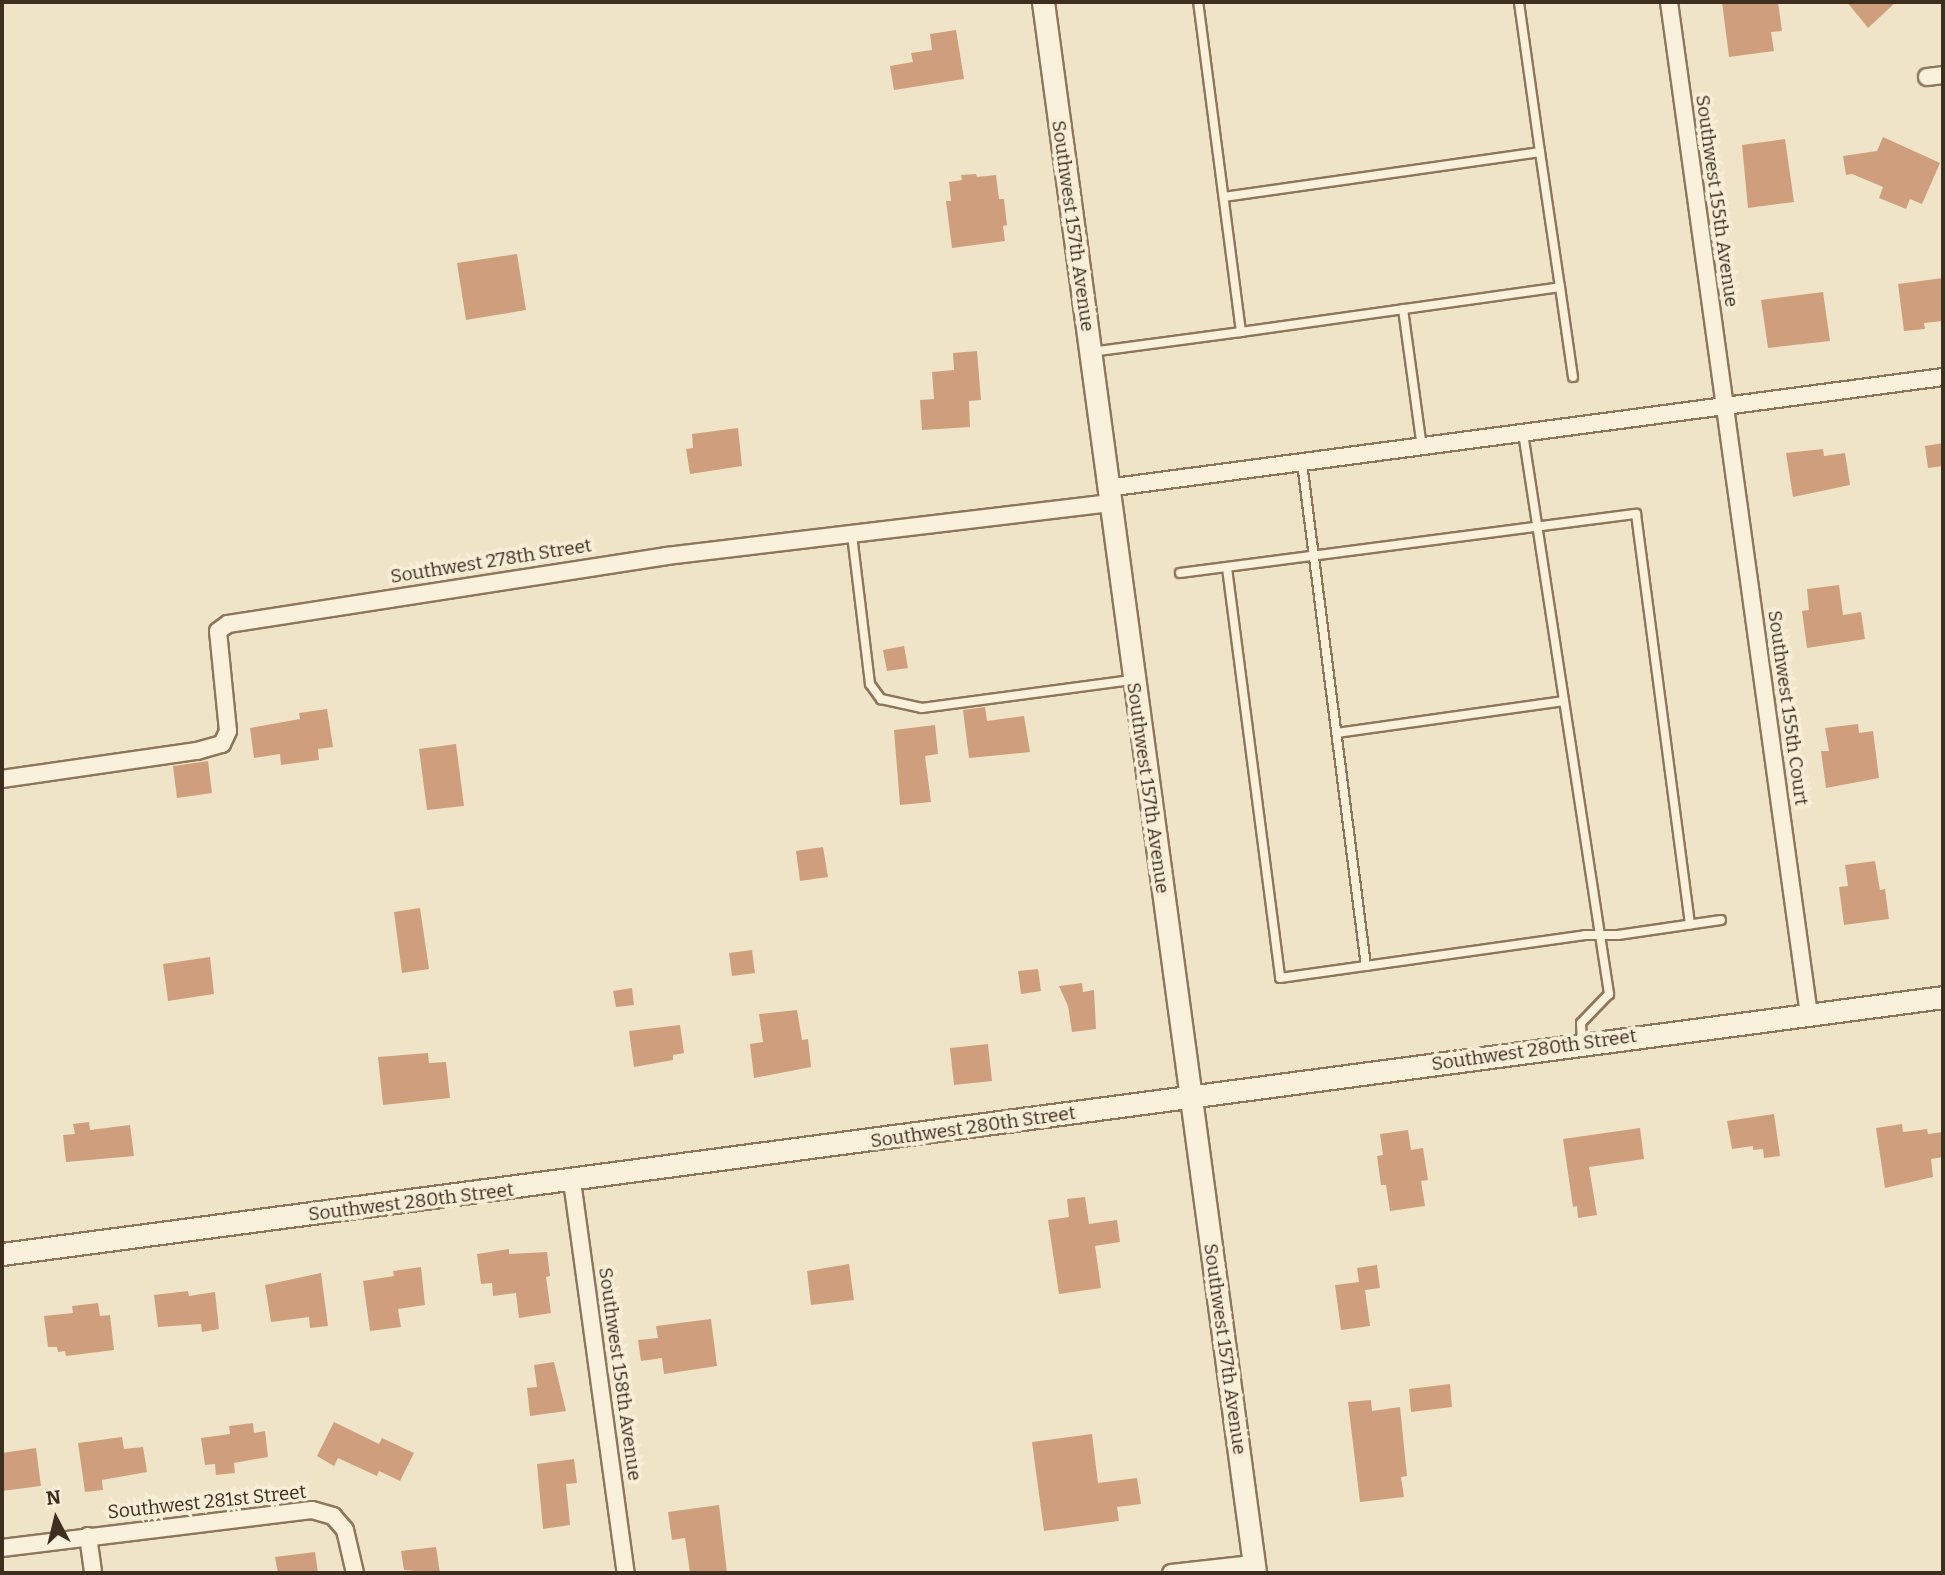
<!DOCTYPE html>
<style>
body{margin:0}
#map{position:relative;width:1945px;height:1575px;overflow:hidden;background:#f0e4c8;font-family:Bitter,serif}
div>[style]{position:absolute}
.building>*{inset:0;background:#cf9f7d}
.roads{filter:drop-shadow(2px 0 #8d765c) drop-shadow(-2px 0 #8d765c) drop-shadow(0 2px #8d765c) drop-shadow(0 -2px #8d765c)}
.service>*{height:8px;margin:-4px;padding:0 4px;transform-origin:4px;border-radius:4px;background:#faf1dc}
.minor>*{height:16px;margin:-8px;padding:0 8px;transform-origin:8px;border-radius:8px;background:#faf1dc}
.tertiary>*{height:21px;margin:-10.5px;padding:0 10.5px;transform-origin:10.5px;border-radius:10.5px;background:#faf1dc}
span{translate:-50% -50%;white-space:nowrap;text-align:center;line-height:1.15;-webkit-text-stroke:7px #f7eed8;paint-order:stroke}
.street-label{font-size:19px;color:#3d2e20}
.frame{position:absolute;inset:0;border:4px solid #3d2e20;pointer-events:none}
.north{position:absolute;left:21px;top:1484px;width:70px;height:70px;-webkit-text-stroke:5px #f7eed8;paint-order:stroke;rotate:353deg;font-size:19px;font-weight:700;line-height:28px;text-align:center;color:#3d2e20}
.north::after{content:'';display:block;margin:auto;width:24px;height:32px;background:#3d2e20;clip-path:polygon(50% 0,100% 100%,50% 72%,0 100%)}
</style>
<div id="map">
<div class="building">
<div style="clip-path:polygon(1722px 2px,1778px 2px,1782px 31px,1771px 32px,1774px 51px,1729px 57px)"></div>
<div style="clip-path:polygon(1847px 2px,1896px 2px,1868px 28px)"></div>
<div style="clip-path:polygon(956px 30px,964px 79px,894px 90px,890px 66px,913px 62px,911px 53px,932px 50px,930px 34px)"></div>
<div style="clip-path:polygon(1883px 137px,1940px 163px,1922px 204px,1910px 199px,1906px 209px,1879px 198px,1883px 187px,1852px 174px,1846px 175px,1843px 156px,1877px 151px)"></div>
<div style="clip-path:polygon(1785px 139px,1794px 202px,1748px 208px,1742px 145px)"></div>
<div style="clip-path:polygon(976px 174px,977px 177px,996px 175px,999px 199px,1004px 199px,1007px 225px,1003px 226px,1005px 241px,952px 248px,946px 201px,951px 201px,949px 182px,962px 180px,961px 175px)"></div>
<div style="clip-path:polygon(517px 254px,526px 310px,466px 320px,457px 263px)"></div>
<div style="clip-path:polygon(1943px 278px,1943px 321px,1924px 323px,1925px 329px,1904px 331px,1898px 284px)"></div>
<div style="clip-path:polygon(1823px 292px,1830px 341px,1768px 348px,1761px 300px)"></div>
<div style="clip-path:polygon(977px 351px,981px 400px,969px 401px,970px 427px,922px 430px,920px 400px,934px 399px,932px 372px,954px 370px,953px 353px)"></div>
<div style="clip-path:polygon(738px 428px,742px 466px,690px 474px,686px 449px,693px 448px,692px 434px)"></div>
<div style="clip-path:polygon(1943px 443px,1943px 466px,1928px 468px,1925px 446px)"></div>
<div style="clip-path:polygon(1823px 449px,1824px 456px,1845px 453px,1850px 485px,1793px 497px,1786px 453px)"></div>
<div style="clip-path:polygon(1839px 585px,1843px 615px,1861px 612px,1865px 639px,1807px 648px,1802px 611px,1809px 610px,1807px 589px)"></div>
<div style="clip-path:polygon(904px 646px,908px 668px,887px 671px,883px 650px)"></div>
<div style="clip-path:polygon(985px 707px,987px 721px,1024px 716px,1030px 752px,969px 758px,963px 710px)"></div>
<div style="clip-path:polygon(327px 709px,333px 747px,318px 749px,319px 760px,281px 765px,280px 754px,254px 758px,250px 728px,300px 719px,299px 713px)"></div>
<div style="clip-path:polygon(1858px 724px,1859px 733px,1873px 731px,1879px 778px,1826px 788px,1821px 751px,1829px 751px,1825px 728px)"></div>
<div style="clip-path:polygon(935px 725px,938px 754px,925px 756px,931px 802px,900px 805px,894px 730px)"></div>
<div style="clip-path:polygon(456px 744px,464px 806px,427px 810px,419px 749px)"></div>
<div style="clip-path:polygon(208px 761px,212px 793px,177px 798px,173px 766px)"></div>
<div style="clip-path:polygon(823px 847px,828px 877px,800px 881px,796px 851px)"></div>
<div style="clip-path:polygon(1875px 861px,1880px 890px,1885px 889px,1889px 919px,1844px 925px,1839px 887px,1848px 886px,1845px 865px)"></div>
<div style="clip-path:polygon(420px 908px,429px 969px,402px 973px,394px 912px)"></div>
<div style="clip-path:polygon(752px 950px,755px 973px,732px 976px,729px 953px)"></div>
<div style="clip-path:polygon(210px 957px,214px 994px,168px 1001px,163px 964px)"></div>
<div style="clip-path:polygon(1038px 969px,1041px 991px,1021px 994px,1018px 971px)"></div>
<div style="clip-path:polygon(1082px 983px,1083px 992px,1094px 990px,1096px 1029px,1072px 1032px,1068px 1006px,1059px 986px)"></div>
<div style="clip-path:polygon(632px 988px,634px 1005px,616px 1007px,613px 991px)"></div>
<div style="clip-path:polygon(797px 1010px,802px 1040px,808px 1039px,811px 1067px,754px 1078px,750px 1044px,763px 1042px,759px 1014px)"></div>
<div style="clip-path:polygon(680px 1025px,684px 1053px,673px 1055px,673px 1060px,634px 1067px,629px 1031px)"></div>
<div style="clip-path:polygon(988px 1044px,992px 1081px,954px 1085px,950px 1048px)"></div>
<div style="clip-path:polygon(428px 1053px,429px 1063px,446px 1062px,450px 1098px,383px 1105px,378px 1057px)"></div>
<div style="clip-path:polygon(1774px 1114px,1780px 1156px,1764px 1158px,1763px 1149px,1753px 1150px,1753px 1146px,1732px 1149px,1727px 1121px)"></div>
<div style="clip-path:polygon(89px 1122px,90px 1130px,130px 1125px,134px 1156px,66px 1162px,63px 1135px,75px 1134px,73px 1124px)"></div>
<div style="clip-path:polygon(1902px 1124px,1903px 1132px,1927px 1129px,1928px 1134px,1943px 1132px,1943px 1157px,1931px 1159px,1933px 1177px,1885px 1188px,1876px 1128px)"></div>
<div style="clip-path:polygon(1640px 1128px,1644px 1159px,1589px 1167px,1597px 1215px,1578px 1218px,1577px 1206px,1573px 1207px,1563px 1139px)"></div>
<div style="clip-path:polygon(1408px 1130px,1411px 1150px,1423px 1148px,1428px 1180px,1421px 1181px,1425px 1206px,1390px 1211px,1386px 1185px,1381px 1185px,1377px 1156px,1383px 1155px,1380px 1134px)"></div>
<div style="clip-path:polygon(1085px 1197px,1089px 1224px,1117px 1220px,1120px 1242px,1095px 1246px,1101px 1288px,1059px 1294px,1048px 1220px,1069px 1217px,1067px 1199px)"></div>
<div style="clip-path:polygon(509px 1249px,509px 1254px,547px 1252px,550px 1276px,546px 1277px,551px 1313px,519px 1318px,516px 1293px,493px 1296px,492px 1283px,481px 1284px,477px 1254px)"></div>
<div style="clip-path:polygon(849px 1264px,854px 1300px,811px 1305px,807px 1271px)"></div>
<div style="clip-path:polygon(1377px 1265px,1380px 1288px,1365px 1290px,1370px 1326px,1341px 1330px,1335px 1285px,1359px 1282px,1357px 1268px)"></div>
<div style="clip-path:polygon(421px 1267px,425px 1305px,398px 1309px,401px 1327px,370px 1331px,363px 1281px,394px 1276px,393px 1271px)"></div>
<div style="clip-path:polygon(321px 1273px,328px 1326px,310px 1328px,309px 1317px,271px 1322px,265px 1285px)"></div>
<div style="clip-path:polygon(188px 1291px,189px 1296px,215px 1292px,219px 1329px,202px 1332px,201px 1324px,158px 1327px,154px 1295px)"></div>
<div style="clip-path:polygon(98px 1303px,100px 1316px,110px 1315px,114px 1350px,66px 1356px,65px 1351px,58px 1352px,57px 1347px,48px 1347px,44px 1316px,73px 1313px,72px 1306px)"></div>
<div style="clip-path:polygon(711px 1319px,717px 1366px,664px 1374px,662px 1358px,641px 1361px,638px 1340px,658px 1338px,656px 1326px)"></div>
<div style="clip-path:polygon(554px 1362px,566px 1411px,530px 1416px,527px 1388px,537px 1387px,534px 1365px)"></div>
<div style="clip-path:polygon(1450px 1384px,1452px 1407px,1411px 1412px,1409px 1389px)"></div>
<div style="clip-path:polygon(1371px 1400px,1372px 1411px,1400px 1407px,1407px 1476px,1401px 1477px,1404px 1497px,1360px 1502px,1348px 1402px)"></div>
<div style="clip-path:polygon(334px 1422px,379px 1444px,382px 1438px,414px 1453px,400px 1481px,379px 1471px,377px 1476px,338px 1458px,334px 1466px,317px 1456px)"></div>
<div style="clip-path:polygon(253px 1423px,254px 1433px,265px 1431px,268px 1457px,234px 1463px,235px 1473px,216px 1475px,215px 1464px,205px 1465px,201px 1438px,230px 1434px,229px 1426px)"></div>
<div style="clip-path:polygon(1092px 1434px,1098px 1483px,1137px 1478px,1141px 1504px,1117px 1507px,1119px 1521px,1044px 1531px,1032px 1442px)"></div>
<div style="clip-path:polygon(122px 1437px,124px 1449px,143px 1447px,147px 1472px,102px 1480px,103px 1490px,85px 1492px,78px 1443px)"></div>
<div style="clip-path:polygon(36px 1448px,41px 1486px,2px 1491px,2px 1453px)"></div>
<div style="clip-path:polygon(574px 1459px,577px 1483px,566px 1484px,570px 1525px,543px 1529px,537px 1464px)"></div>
<div style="clip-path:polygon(719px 1505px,727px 1573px,690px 1573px,685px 1538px,672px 1540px,668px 1512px)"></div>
<div style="clip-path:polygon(436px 1547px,440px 1573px,404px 1570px,401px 1551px)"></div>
<div style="clip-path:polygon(315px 1552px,318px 1573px,278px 1573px,275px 1557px)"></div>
</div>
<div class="roads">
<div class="service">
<div style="left:1540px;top:152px;width:136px;rotate:81.6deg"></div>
<div style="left:1224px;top:197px;width:319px;rotate:-8.1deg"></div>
<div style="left:1540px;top:152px;width:151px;rotate:-98deg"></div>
<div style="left:1403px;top:309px;width:139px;rotate:82.2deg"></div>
<div style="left:1241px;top:332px;width:322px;rotate:-8deg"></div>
<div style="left:1560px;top:287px;width:91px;rotate:81.8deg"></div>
<div style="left:1091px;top:352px;width:151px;rotate:-7.6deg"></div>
<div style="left:1241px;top:332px;width:332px;rotate:-97.4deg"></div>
<div style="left:1523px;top:433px;width:568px;rotate:81.28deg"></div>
<div style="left:1609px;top:994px;width:40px;rotate:134deg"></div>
<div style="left:1581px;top:1023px;width:19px;rotate:87deg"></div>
<div style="left:1302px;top:463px;width:507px;rotate:82.75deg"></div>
<div style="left:852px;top:535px;width:150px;rotate:83.1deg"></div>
<div style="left:870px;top:684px;width:19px;rotate:54deg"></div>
<div style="left:881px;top:699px;width:42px;rotate:12.4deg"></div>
<div style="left:922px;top:708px;width:213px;rotate:-7.6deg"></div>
<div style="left:1227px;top:568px;width:413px;rotate:82.6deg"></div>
<div style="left:1280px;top:978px;width:308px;rotate:-8deg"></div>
<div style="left:1585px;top:935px;width:33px"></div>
<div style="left:1618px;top:935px;width:104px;rotate:-8.3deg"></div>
<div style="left:1180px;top:573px;width:460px;rotate:-7.4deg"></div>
<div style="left:1636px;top:514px;width:414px;rotate:82.5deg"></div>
<div style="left:1337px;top:733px;width:229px;rotate:-8deg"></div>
</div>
<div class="minor">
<div style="left:1669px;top:2px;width:1023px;rotate:82.13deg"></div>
<div style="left:1927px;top:77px;width:16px;rotate:-7deg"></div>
<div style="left:1107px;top:488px;width:843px;rotate:-7.56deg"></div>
<div style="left:2px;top:779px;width:197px;rotate:-8.2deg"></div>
<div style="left:197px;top:751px;width:26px;rotate:-16deg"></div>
<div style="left:222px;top:744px;width:14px;rotate:-65deg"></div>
<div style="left:228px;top:731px;width:100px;rotate:-95.7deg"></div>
<div style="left:218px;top:631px;width:12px;rotate:-35deg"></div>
<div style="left:228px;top:624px;width:443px;rotate:-8.8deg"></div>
<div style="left:666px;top:556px;width:446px;rotate:-6.8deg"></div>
<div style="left:572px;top:1181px;width:396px;rotate:82.2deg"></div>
<div style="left:88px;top:1536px;width:37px;rotate:82deg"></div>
<div style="left:2px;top:1548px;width:312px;rotate:-7deg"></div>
<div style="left:312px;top:1510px;width:22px;rotate:16deg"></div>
<div style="left:333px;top:1516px;width:18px;rotate:49deg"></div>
<div style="left:345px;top:1530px;width:44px;rotate:76.9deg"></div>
<div style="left:1171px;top:1573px;width:82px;rotate:-6.3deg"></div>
</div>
<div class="tertiary">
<div style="left:1043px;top:2px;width:1585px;rotate:82.31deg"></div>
<div style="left:2px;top:1254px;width:1958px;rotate:-7.54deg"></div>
</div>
</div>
<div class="street-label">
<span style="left:1717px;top:201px;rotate:82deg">Southwest 155th Avenue</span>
<span style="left:1073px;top:226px;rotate:82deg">Southwest 157th Avenue</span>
<span style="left:491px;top:561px;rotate:-9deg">Southwest 278th Street</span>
<span style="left:1788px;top:708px;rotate:82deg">Southwest 155th Court</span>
<span style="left:1148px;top:788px;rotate:82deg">Southwest 157th Avenue</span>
<span style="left:1534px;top:1050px;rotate:-8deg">Southwest 280th Street</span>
<span style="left:973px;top:1127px;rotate:-8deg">Southwest 280th Street</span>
<span style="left:411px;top:1202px;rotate:-7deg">Southwest 280th Street</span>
<span style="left:1225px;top:1349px;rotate:82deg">Southwest 157th Avenue</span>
<span style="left:620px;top:1374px;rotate:82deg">Southwest 158th Avenue</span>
<span style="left:207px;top:1502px;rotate:-6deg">Southwest 281st Street</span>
</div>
<div class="frame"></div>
<div class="north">N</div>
</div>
